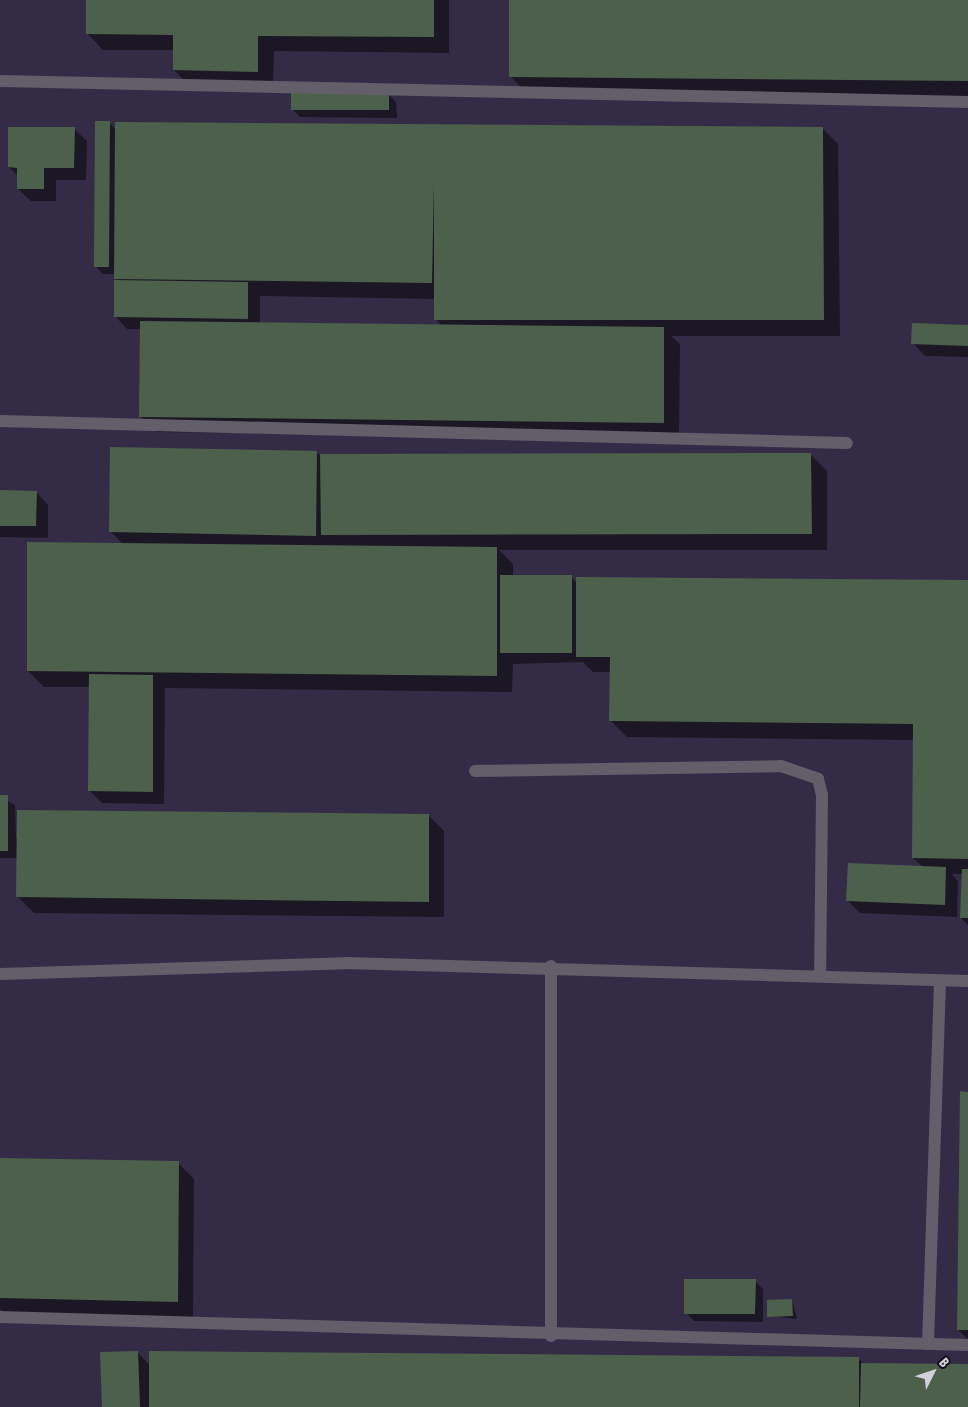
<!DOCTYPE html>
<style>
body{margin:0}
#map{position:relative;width:968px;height:1407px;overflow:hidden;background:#2b2439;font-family:"Asap Condensed",sans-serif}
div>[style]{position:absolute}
.built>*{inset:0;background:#342c47}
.shadow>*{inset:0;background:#0007}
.building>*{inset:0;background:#4d604b}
.lane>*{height:12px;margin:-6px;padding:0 6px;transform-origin:6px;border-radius:6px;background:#625f6a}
.street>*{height:12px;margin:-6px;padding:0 6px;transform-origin:6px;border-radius:6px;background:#625f6a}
span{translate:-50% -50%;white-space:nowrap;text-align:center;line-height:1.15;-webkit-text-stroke:4.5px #121019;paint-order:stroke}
.north{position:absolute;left:908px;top:1347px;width:50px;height:50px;-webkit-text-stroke:4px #121019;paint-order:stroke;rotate:49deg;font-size:14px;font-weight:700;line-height:20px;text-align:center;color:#d3cfdd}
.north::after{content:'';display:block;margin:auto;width:18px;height:22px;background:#d3cfdd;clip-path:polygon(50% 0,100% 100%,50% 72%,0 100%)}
</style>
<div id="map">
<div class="built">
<div style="clip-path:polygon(0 0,968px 0,968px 1407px,0 1407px)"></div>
</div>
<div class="shadow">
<div style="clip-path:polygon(87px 0,449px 0,449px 53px,274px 51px,273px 87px,190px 86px,174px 70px,174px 50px,103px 50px,87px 33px)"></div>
<div style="clip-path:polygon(510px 0,968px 0,968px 97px,526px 92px,510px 76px)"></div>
<div style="clip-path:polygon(388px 94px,396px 102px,397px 118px,300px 117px,292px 109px)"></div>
<div style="clip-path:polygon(evenodd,109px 123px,117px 130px,822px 128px,838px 144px,840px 336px,671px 336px,680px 344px,679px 438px,156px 432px,140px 416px,141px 329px,127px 329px,115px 316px,118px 281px,115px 274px,103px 274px,95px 266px,109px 123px,260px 296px,436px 299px,436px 319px,442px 326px,260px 324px,260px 296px)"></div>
<div style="clip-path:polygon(74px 129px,87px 141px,86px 180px,56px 180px,56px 201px,31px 201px,18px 189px,18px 176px,9px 167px)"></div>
<div style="clip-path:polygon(968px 327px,968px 357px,925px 356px,913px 343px)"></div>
<div style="clip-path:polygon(316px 452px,322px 457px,811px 455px,827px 471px,827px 550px,499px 550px,513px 564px,513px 576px,571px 577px,577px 583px,968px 582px,968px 925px,961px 918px,963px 874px,952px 874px,958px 881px,957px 917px,860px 913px,847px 900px,923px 867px,913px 858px,914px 740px,627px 737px,611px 721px,611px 672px,593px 672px,583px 662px,513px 664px,512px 692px,165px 688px,164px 804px,102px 803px,90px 791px,90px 687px,44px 687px,28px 671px,123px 544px,110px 531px)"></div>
<div style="clip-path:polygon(0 492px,36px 492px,48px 505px,48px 538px,0 537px)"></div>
<div style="clip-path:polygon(0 797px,15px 805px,16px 838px,428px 815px,444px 831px,444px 917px,34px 913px,18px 897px,18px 858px,0 858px)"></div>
<div style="clip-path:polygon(968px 1093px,968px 1339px,958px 1330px)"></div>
<div style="clip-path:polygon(0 1159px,178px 1163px,194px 1179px,193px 1317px,5px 1314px,0 1309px)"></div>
<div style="clip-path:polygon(755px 1281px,763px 1289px,763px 1322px,694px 1321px,686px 1313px)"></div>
<div style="clip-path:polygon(792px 1300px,797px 1319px,769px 1316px)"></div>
<div style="clip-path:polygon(137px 1352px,150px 1365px,859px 1359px,864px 1364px,968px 1365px,968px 1407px,103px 1407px)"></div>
</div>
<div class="building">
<div style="clip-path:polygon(86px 0,434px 0,434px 37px,258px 36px,258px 72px,173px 70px,173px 35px,86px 34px)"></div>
<div style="clip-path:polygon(509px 0,968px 0,968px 81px,509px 77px)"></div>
<div style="clip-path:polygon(291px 91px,389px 92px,389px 110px,291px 110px)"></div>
<div style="clip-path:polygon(95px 121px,110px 121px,109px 267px,94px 267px)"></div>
<div style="clip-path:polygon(115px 122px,823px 127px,824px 320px,434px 320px,434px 182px,432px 283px,114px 279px)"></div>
<div style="clip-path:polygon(8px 127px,75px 127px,74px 168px,44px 168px,44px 189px,17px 189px,17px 168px,8px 167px)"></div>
<div style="clip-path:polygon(114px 280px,248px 282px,248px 319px,114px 317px)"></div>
<div style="clip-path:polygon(140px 321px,664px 327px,664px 423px,139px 417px)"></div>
<div style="clip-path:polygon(912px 323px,968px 325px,968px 346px,911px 344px)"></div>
<div style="clip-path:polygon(110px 447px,317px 451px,316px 536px,109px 532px)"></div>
<div style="clip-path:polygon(811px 453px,812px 534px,321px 535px,320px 454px)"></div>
<div style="clip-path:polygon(0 490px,37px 491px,36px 526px,0 526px)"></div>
<div style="clip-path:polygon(27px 542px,497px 547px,497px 676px,27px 671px)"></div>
<div style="clip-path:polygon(500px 575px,572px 575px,572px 653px,500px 653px)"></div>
<div style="clip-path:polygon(576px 577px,968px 580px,968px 859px,912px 858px,913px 724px,609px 721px,610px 657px,576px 657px)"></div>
<div style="clip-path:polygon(89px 674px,153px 675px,153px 792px,88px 791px)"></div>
<div style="clip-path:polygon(0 795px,8px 795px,8px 851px,0 851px)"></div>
<div style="clip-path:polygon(17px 810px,429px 814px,429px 902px,16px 897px)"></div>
<div style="clip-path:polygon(848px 863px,946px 867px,945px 905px,846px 901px)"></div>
<div style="clip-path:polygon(962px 869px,968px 869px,968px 918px,960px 918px)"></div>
<div style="clip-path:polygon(960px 1091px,968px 1092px,968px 1330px,957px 1330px)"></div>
<div style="clip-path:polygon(0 1158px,179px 1161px,178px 1302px,0 1298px)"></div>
<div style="clip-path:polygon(684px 1279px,756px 1279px,755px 1314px,684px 1314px)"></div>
<div style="clip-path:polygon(792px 1299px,793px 1316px,767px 1317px,767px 1300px)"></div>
<div style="clip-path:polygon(138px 1351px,140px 1407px,102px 1407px,100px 1352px)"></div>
<div style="clip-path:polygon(149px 1351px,859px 1357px,859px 1407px,149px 1407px)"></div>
<div style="clip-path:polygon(861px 1363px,968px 1364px,968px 1407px,860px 1407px)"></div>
</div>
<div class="lane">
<div style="left:0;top:81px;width:968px;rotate:1.24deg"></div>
<div style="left:0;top:421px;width:847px;rotate:1.49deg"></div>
<div style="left:475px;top:771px;width:306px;rotate:-0.9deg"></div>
<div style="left:781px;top:766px;width:39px;rotate:19deg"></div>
<div style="left:818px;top:779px;width:16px;rotate:76deg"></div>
<div style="left:822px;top:795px;width:181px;rotate:90.6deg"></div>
<div style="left:0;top:1317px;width:968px;rotate:1.66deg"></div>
<div style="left:551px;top:1336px;width:370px;rotate:-90deg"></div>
<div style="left:928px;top:1344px;width:363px;rotate:-88.1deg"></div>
</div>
<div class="street">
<div style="left:0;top:974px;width:346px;rotate:-1.8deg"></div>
<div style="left:346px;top:963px;width:622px;rotate:1.66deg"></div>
</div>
<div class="north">B</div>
</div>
